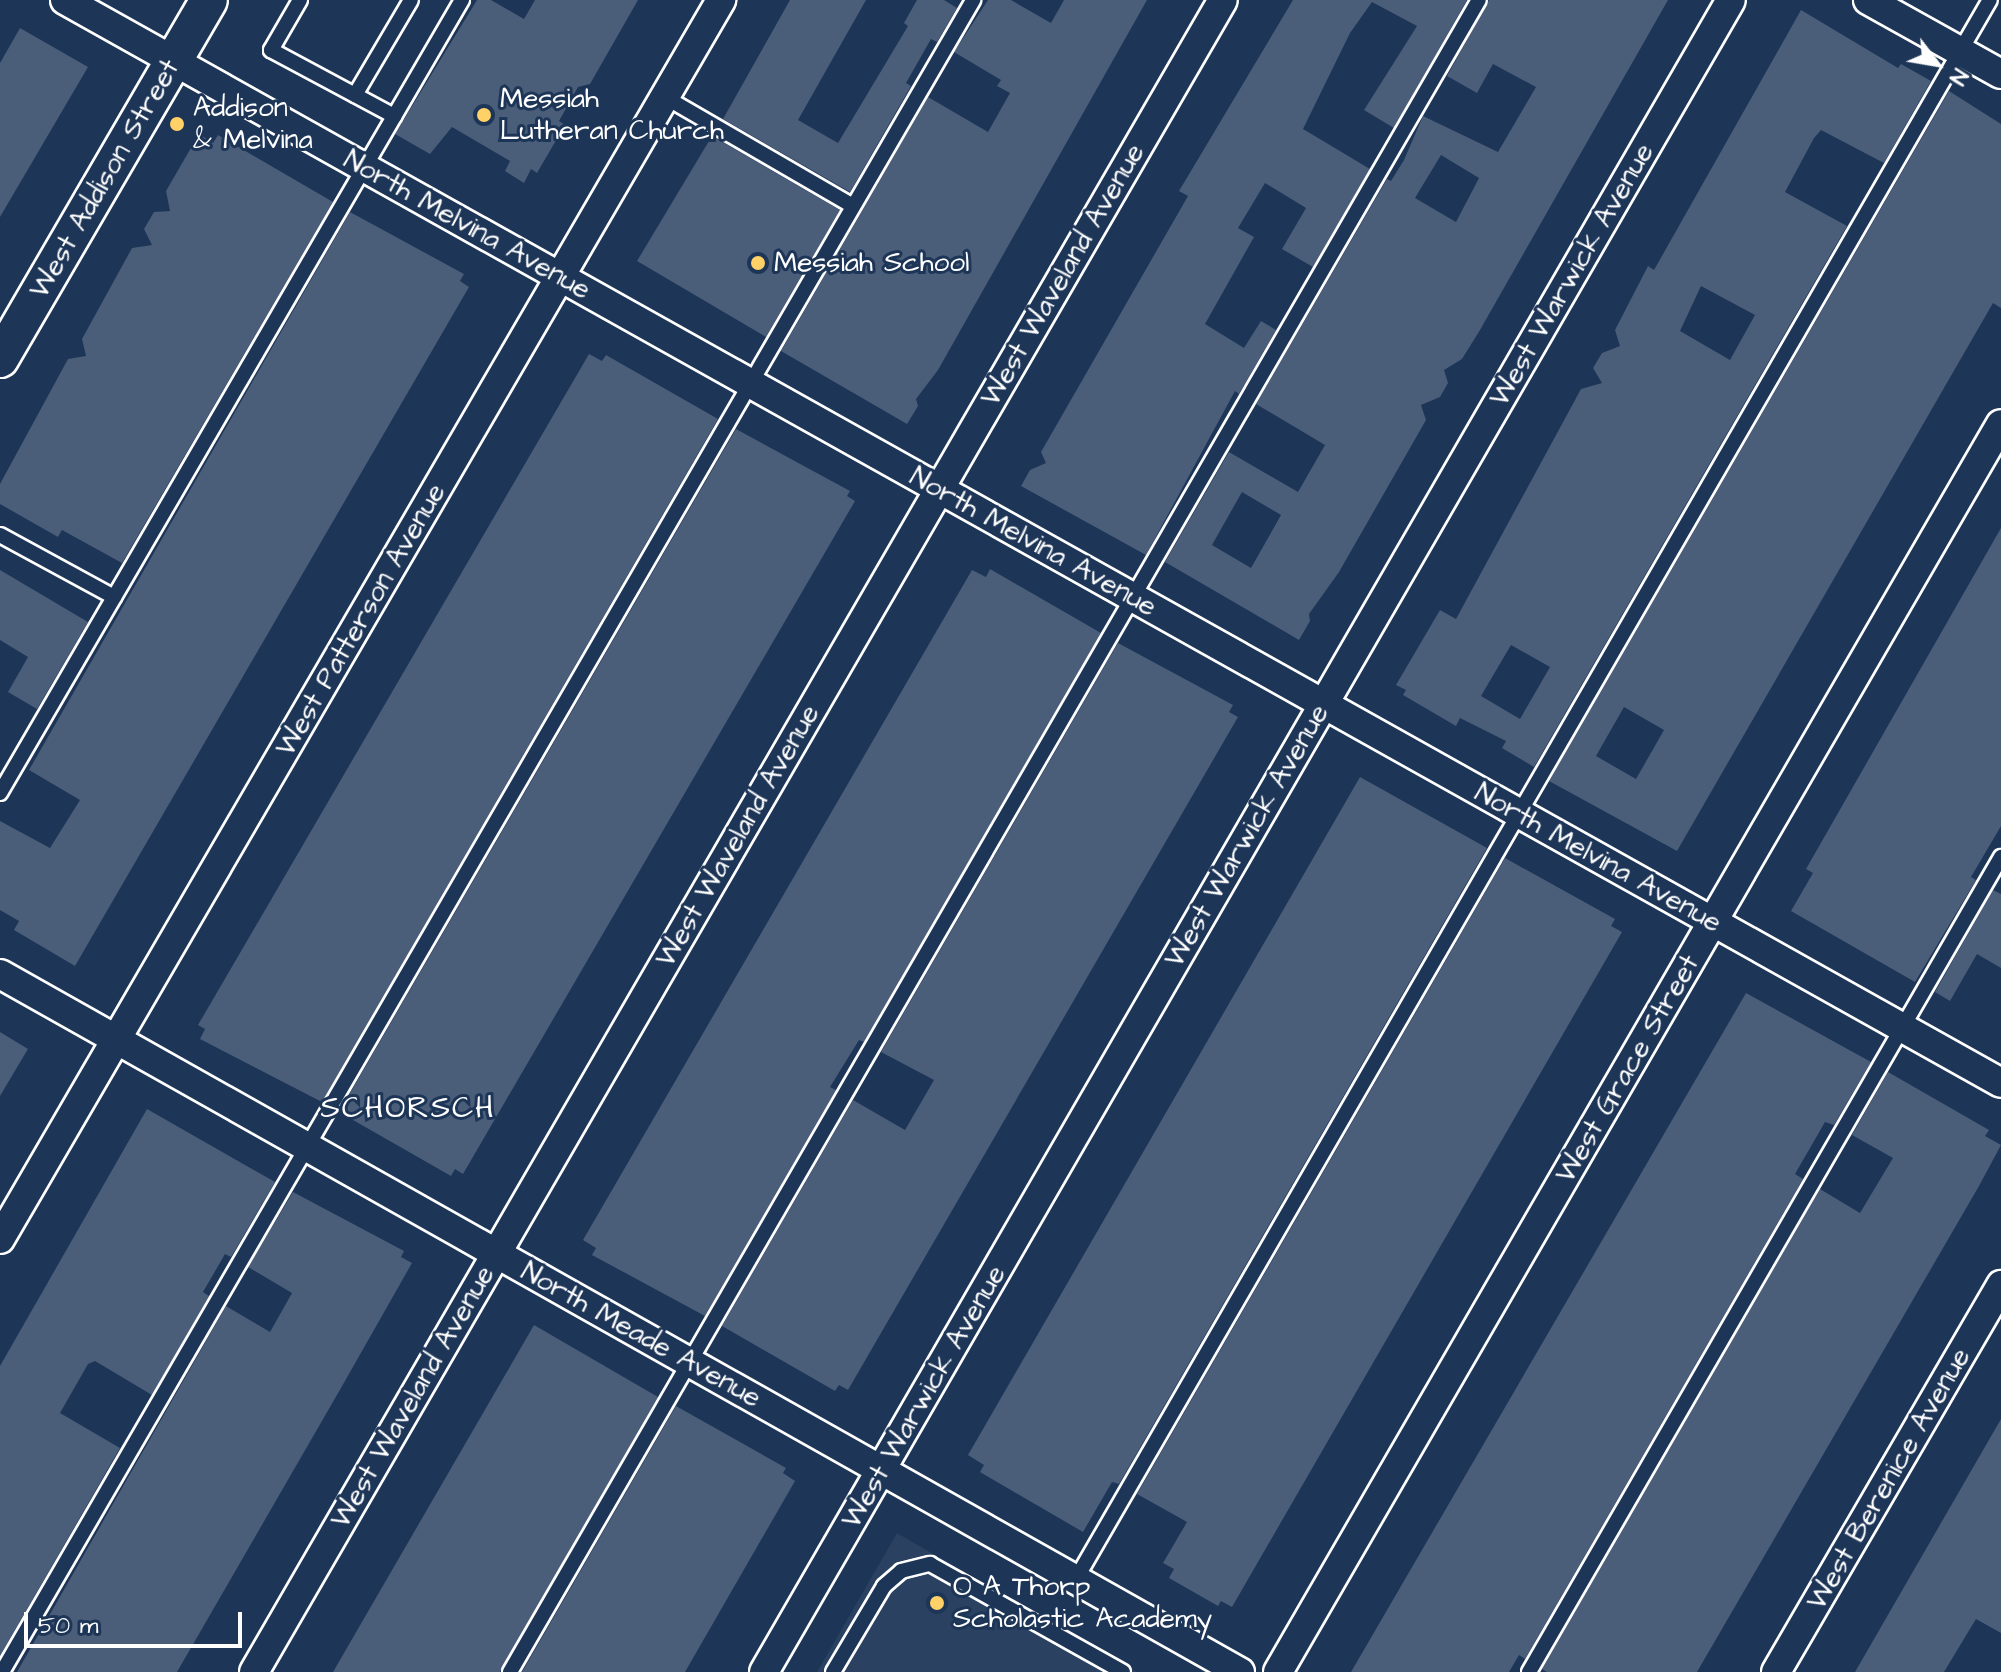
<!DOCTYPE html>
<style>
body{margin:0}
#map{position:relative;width:2001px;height:1672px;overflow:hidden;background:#1d3557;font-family:"Architects Daughter",sans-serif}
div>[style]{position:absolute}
.built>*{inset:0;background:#2a4161}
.building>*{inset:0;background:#4a5d79}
.roads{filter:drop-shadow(2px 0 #fff) drop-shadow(-2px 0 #fff) drop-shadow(0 2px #fff) drop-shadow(0 -2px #fff)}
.service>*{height:14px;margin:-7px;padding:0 7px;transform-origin:7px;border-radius:7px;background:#1d3557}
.minor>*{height:28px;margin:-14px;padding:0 14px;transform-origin:14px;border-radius:14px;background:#1d3557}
.tertiary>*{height:36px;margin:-18px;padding:0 18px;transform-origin:18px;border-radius:18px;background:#1d3557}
.dots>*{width:22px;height:22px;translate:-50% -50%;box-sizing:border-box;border:4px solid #1d3557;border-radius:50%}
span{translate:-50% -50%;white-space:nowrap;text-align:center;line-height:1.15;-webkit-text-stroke:6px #1d3557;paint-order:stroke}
.poi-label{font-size:28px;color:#fff}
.left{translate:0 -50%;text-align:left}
.street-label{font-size:28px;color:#fff}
.neighbourhood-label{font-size:30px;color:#fff;letter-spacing:2px}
.north{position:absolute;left:1897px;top:24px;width:80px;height:80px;-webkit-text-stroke:6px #1d3557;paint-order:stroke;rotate:121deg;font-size:22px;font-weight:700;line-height:32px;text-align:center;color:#fff}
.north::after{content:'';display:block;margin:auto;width:28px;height:36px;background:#fff;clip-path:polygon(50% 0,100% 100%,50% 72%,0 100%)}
.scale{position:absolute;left:24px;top:1612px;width:218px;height:36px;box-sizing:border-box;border:4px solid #fff;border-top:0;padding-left:10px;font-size:24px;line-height:28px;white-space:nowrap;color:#fff;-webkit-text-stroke:6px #1d3557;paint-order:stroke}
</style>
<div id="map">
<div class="built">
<div style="clip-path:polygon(897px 1533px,1137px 1672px,817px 1672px)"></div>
</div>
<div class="building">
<div style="clip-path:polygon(477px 0,491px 0,524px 19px,535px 0,638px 0,590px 84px,578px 87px,559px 121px,565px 125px,537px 173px,531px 169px,524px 183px,505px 171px,510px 161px,452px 127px,430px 154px,395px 134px)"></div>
<div style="clip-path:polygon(790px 0,866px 0,798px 120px,838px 143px,908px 26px,904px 23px,917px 0,944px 0,957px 8px,937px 42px,931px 39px,906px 83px,911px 86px,850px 192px,723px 119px)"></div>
<div style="clip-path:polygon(988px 0,1011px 0,1051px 23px,1064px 0,1147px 0,938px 370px,916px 399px,918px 406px,907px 424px,781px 351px,928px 97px,988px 132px,1010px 93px,997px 86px,1001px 80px,954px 52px)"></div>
<div style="clip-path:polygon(1293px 0,1467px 0,1394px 128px,1364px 110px,1417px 26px,1372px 2px,1350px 33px,1303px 129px,1370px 169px,1313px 267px,1282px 249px,1306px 208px,1265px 183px,1238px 228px,1254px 237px,1205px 324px,1244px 348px,1261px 321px,1276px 330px,1239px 394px,1235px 391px,1146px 555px,1021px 486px,1030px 470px,1046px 463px,1041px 452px,1188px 196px,1179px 191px)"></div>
<div style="clip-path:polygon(evenodd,1489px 0,1668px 0,1480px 330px,1462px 359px,1444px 370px,1448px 383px,1440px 397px,1421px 405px,1426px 420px,1339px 572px,1309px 614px,1310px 621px,1299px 640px,1165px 562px,1229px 452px,1298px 492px,1325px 445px,1256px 404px,1387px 179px,1391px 181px,1404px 160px,1423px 116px,1498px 152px,1536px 87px,1493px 64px,1477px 93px,1447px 76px,1489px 0,1441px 155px,1479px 178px,1456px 222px,1415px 198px,1441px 155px,1489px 0,1242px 492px,1281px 515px,1251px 568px,1212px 545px,1242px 492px)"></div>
<div style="clip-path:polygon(evenodd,1801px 10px,1898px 68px,1901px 64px,1931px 81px,1884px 163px,1821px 130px,1814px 138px,1785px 192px,1847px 226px,1534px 767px,1502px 748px,1506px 741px,1460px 718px,1456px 726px,1403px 695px,1406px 690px,1396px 685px,1440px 610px,1456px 619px,1581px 389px,1602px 383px,1593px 368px,1602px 353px,1620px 346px,1615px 330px,1648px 266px,1654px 270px,1801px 10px,1701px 286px,1755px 315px,1730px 360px,1680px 331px,1701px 286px,1801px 10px,1511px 645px,1550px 667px,1520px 719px,1481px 696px,1511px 645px)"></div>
<div style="clip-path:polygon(20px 28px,88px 67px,0 217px,0 63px)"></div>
<div style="clip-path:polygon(evenodd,1949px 91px,2001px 124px,2001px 308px,1993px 303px,1677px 851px,1549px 781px,1949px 91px,1624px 707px,1664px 730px,1636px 779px,1596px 756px,1624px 707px)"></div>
<div style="clip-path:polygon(199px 134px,213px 143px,218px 135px,333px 202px,122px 563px,62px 530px,58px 537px,0 504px,0 484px,68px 359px,86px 356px,82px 339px,132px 248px,152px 245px,144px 229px,154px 212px,170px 211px,166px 191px)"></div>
<div style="clip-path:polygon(712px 136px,840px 210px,766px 337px,637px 261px)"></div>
<div style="clip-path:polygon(350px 212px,464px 274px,460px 281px,469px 287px,75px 966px,14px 930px,19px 921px,0 910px,0 821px,50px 848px,80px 800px,29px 770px)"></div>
<div style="clip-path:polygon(589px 354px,602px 361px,606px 355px,718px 419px,322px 1102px,200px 1039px,205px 1029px,198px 1025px)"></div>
<div style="clip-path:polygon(736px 429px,850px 491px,847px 496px,855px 501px,463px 1174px,455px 1169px,451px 1176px,339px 1112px)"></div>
<div style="clip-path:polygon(2001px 528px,2001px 826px,1971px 877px,1976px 880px,1915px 982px,1791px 911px,1813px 873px,1806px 869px)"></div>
<div style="clip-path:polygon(990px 569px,1101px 633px,864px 1042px,859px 1040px,830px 1087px,836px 1090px,705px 1316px,592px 1255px,596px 1248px,583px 1240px,972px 570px,986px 577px)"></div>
<div style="clip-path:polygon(0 570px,88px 622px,37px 709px,8px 692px,28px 657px,0 640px)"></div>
<div style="clip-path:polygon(1118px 643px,1233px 705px,1229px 712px,1238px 717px,848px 1390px,839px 1385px,835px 1391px,722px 1326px,853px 1100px,905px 1130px,934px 1080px,881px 1052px)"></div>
<div style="clip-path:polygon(1360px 777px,1487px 848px,1119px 1484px,1112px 1482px,1083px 1532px,980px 1472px,984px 1465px,968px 1455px)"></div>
<div style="clip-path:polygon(1505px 858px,1615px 919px,1611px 926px,1622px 932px,1232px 1607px,1221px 1601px,1218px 1606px,1169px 1578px,1174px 1569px,1163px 1563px,1187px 1522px,1137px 1494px)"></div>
<div style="clip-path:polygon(1993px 890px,2001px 894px,2001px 968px,1977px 954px,1950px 1001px,1935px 992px)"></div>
<div style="clip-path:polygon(1746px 993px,1871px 1062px,1834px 1125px,1825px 1122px,1795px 1174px,1803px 1179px,1525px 1659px,1519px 1655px,1509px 1672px,1351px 1672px)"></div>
<div style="clip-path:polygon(0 1032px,28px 1049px,0 1096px)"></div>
<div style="clip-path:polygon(1888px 1072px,1989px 1130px,1985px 1136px,2001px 1145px,1979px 1186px,1697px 1672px,1547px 1672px,1542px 1669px,1820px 1189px,1860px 1213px,1893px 1158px,1852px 1135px)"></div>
<div style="clip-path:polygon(147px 1109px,275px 1182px,231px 1257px,225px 1254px,203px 1292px,209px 1296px,152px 1395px,95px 1361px,88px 1364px,60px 1413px,120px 1448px,0 1656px,0 1366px)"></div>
<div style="clip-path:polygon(293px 1192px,404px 1251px,401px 1257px,412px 1263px,341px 1388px,177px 1672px,17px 1672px,226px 1306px,270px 1332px,292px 1293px,248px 1267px)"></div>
<div style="clip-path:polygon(534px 1325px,658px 1397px,500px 1672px,333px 1672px)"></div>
<div style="clip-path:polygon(676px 1406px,786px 1468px,783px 1473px,795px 1481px,685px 1672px,522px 1672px)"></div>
<div style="clip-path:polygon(2001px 1419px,2001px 1633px,1976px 1619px,1944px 1672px,1855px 1672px)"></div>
</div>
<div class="roads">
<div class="service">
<div style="left:300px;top:0;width:58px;rotate:120.1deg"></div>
<div style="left:271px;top:50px;width:140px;rotate:28.2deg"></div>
<div style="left:355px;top:95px;width:110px;rotate:-59.5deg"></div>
<div style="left:665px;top:97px;width:217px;rotate:30.1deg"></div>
<div style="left:0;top:535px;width:130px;rotate:28.5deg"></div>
<div style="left:0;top:793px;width:918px;rotate:-59.78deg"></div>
<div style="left:1076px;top:1579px;width:1824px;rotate:-59.94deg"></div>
<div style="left:2px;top:1672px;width:1934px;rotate:-59.85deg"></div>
<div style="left:510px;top:1672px;width:1932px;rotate:-59.91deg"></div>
<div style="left:833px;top:1672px;width:100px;rotate:-59.3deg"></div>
<div style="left:884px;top:1586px;width:23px;rotate:-41deg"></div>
<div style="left:901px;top:1571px;width:30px;rotate:-14deg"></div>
<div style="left:930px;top:1564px;width:221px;rotate:29.2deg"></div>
<div style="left:1529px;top:1672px;width:942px;rotate:-59.92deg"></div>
</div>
<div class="minor">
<div style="left:65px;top:0;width:2218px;rotate:29.22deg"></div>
<div style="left:1868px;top:0;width:152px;rotate:29.1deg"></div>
<div style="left:0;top:974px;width:1423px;rotate:29.38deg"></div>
<div style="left:0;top:1239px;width:1434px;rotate:-59.8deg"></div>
<div style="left:254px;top:1672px;width:1932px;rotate:-59.91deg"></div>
<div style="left:764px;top:1672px;width:1931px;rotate:-59.96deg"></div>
<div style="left:1278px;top:1672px;width:1442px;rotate:-59.92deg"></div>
<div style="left:1776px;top:1672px;width:448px;rotate:-59.8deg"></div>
</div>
<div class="tertiary">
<div style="left:0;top:359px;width:415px;rotate:-59.8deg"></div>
</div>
</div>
<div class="dots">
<div style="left:484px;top:115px;background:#ffd166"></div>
<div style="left:177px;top:124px;background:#ffd166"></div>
<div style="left:758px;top:263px;background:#ffd166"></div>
<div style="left:937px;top:1603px;background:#ffd166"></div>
</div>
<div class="poi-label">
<span class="left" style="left:500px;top:115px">Messiah<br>Lutheran Church</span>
<span class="left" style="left:193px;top:124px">Addison<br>&amp; Melvina</span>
<span class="left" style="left:774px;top:263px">Messiah School</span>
<span class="left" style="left:953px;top:1603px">O A Thorp<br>Scholastic Academy</span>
</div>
<div class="street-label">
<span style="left:105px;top:179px;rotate:-60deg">West Addison Street</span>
<span style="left:467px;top:225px;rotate:29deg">North Melvina Avenue</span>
<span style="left:1063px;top:275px;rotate:-60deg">West Waveland Avenue</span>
<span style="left:1572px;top:275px;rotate:-60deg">West Warwick Avenue</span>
<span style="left:1033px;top:542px;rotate:29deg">North Melvina Avenue</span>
<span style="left:361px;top:620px;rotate:-60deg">West Patterson Avenue</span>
<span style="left:738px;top:836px;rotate:-60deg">West Waveland Avenue</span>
<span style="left:1247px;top:836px;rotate:-60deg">West Warwick Avenue</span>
<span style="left:1598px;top:858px;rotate:29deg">North Melvina Avenue</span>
<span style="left:1628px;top:1069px;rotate:-60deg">West Grace Street</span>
<span style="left:641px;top:1335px;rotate:29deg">North Meade Avenue</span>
<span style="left:413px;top:1397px;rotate:-60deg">West Waveland Avenue</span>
<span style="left:924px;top:1397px;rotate:-60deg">West Warwick Avenue</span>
<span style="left:1889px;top:1479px;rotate:-60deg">West Berenice Avenue</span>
</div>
<div class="neighbourhood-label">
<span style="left:408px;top:1108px">SCHORSCH</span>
</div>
<div class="north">N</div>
<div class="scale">50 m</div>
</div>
